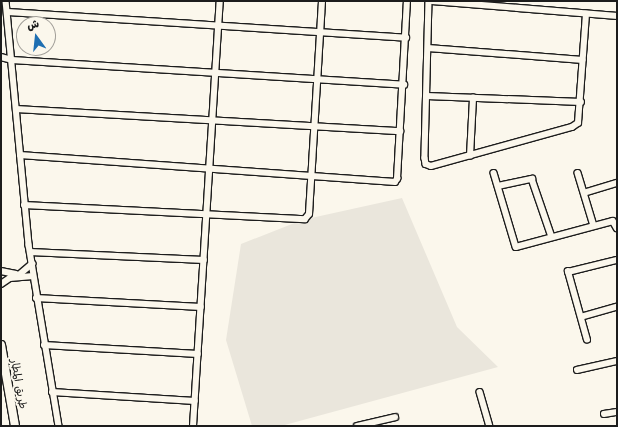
<!DOCTYPE html>
<meta charset="utf-8">
<style>
body{margin:0}
#map{position:relative;width:618px;height:427px;overflow:hidden;background:#fbf7ec;font-family:Kalam,"Playpen Sans Arabic",sans-serif}
div>[style]{position:absolute}
.built>*{inset:0;background:#eae6dc}
.roads{filter:drop-shadow(1px 0 #1c1c1c) drop-shadow(-1px 0 #1c1c1c) drop-shadow(0 1px #1c1c1c) drop-shadow(0 -1px #1c1c1c)}
.minor>*{height:5.5px;margin:-2.75px;padding:0 2.75px;transform-origin:2.75px;border-radius:2.75px;background:#fbf7ec}
.highway>*{height:8px;margin:-4px;padding:0 4px;transform-origin:4px;border-radius:4px;background:#fbf7ec}
span{translate:-50% -50%;white-space:nowrap;text-align:center;line-height:1.15;-webkit-text-stroke:4px #fbf7ec;paint-order:stroke}
.street-label{font-size:11px;color:#1c1c1c}
.frame{position:absolute;inset:0;border:2px solid #1c1c1c;pointer-events:none}
.north{position:absolute;left:16px;top:16px;width:40px;height:40px;box-sizing:border-box;background:#fbf7ec;border:1px solid #a29f99;border-radius:50%;rotate:345deg;font-size:11px;font-weight:700;line-height:16px;text-align:center;color:#1c1c1c}
.north::after{content:'';display:block;margin:auto;width:14px;height:18px;background:#1f6fb2;clip-path:polygon(50% 0,100% 100%,50% 72%,0 100%)}
</style>
<div id="map">
<div class="built">
<div style="clip-path:polygon(402px 198px,457px 327px,498px 367px,281px 426px,252px 426px,226px 340px,241px 244px,302px 220px)"></div>
</div>
<div class="roads">
<div class="minor">
<div style="left:6px;top:1px;width:245px;rotate:84.6deg"></div>
<div style="left:29px;top:245px;width:183px;rotate:80.6deg"></div>
<div style="left:429px;top:1px;width:157px;rotate:91.5deg"></div>
<div style="left:425px;top:158px;width:6px;rotate:81deg"></div>
<div style="left:426px;top:164px;width:5px;rotate:22deg"></div>
<div style="left:431px;top:166px;width:146px;rotate:-15.5deg"></div>
<div style="left:572px;top:127px;width:7px;rotate:-34deg"></div>
<div style="left:578px;top:123px;width:109px;rotate:-85.8deg"></div>
<div style="left:432px;top:1px;width:186px;rotate:4.6deg"></div>
<div style="left:8px;top:12px;width:399px;rotate:3.7deg"></div>
<div style="left:428px;top:48px;width:155px;rotate:4.4deg"></div>
<div style="left:1px;top:57px;width:11px;rotate:15deg"></div>
<div style="left:12px;top:60px;width:393px;rotate:3.6deg"></div>
<div style="left:427px;top:96px;width:154px;rotate:2.2deg"></div>
<div style="left:16px;top:109px;width:385px;rotate:3.3deg"></div>
<div style="left:20px;top:155px;width:376px;rotate:4.1deg"></div>
<div style="left:395px;top:182px;width:4px;rotate:-56deg"></div>
<div style="left:397px;top:179px;width:178px;rotate:-86.8deg"></div>
<div style="left:470px;top:156px;width:58px;rotate:-87deg"></div>
<div style="left:494px;top:173px;width:77px;rotate:73.4deg"></div>
<div style="left:516px;top:247px;width:100px;rotate:-15deg"></div>
<div style="left:613px;top:221px;width:8px;rotate:60deg"></div>
<div style="left:578px;top:173px;width:55px;rotate:73.2deg"></div>
<div style="left:498px;top:186px;width:35px;rotate:-12deg"></div>
<div style="left:532px;top:179px;width:61px;rotate:71deg"></div>
<div style="left:584px;top:193px;width:34px;rotate:-17deg"></div>
<div style="left:24px;top:205px;width:281px;rotate:2.9deg"></div>
<div style="left:305px;top:219px;width:6px;rotate:-51deg"></div>
<div style="left:309px;top:214px;width:213px;rotate:-86.5deg"></div>
<div style="left:30px;top:252px;width:174px;rotate:2.6deg"></div>
<div style="left:1px;top:271px;width:15px;rotate:11deg"></div>
<div style="left:20px;top:274px;width:16px;rotate:-40deg"></div>
<div style="left:1px;top:284px;width:11px;rotate:-34deg"></div>
<div style="left:10px;top:278px;width:23px;rotate:-5deg"></div>
<div style="left:36px;top:298px;width:165px;rotate:3.1deg"></div>
<div style="left:581px;top:317px;width:37px;rotate:-16deg"></div>
<div style="left:587px;top:340px;width:71px;rotate:-105.6deg"></div>
<div style="left:568px;top:272px;width:50px;rotate:-13.8deg"></div>
<div style="left:44px;top:345px;width:154px;rotate:3.3deg"></div>
<div style="left:577px;top:370px;width:41px;rotate:-12.7deg"></div>
<div style="left:52px;top:392px;width:143px;rotate:3.6deg"></div>
<div style="left:480px;top:392px;width:35px;rotate:74deg"></div>
<div style="left:604px;top:414px;width:13px;rotate:-9deg"></div>
<div style="left:193px;top:426px;width:426px;rotate:-86.4deg"></div>
<div style="left:357px;top:426px;width:39px;rotate:-13deg"></div>
</div>
<div class="highway">
<div style="left:1px;top:345px;width:82px;rotate:80.2deg"></div>
</div>
</div>
<div class="street-label">
<span style="left:18px;top:384px;rotate:80deg">طريق المطار</span>
</div>
<div class="frame"></div>
<div class="north">ش</div>
</div>
